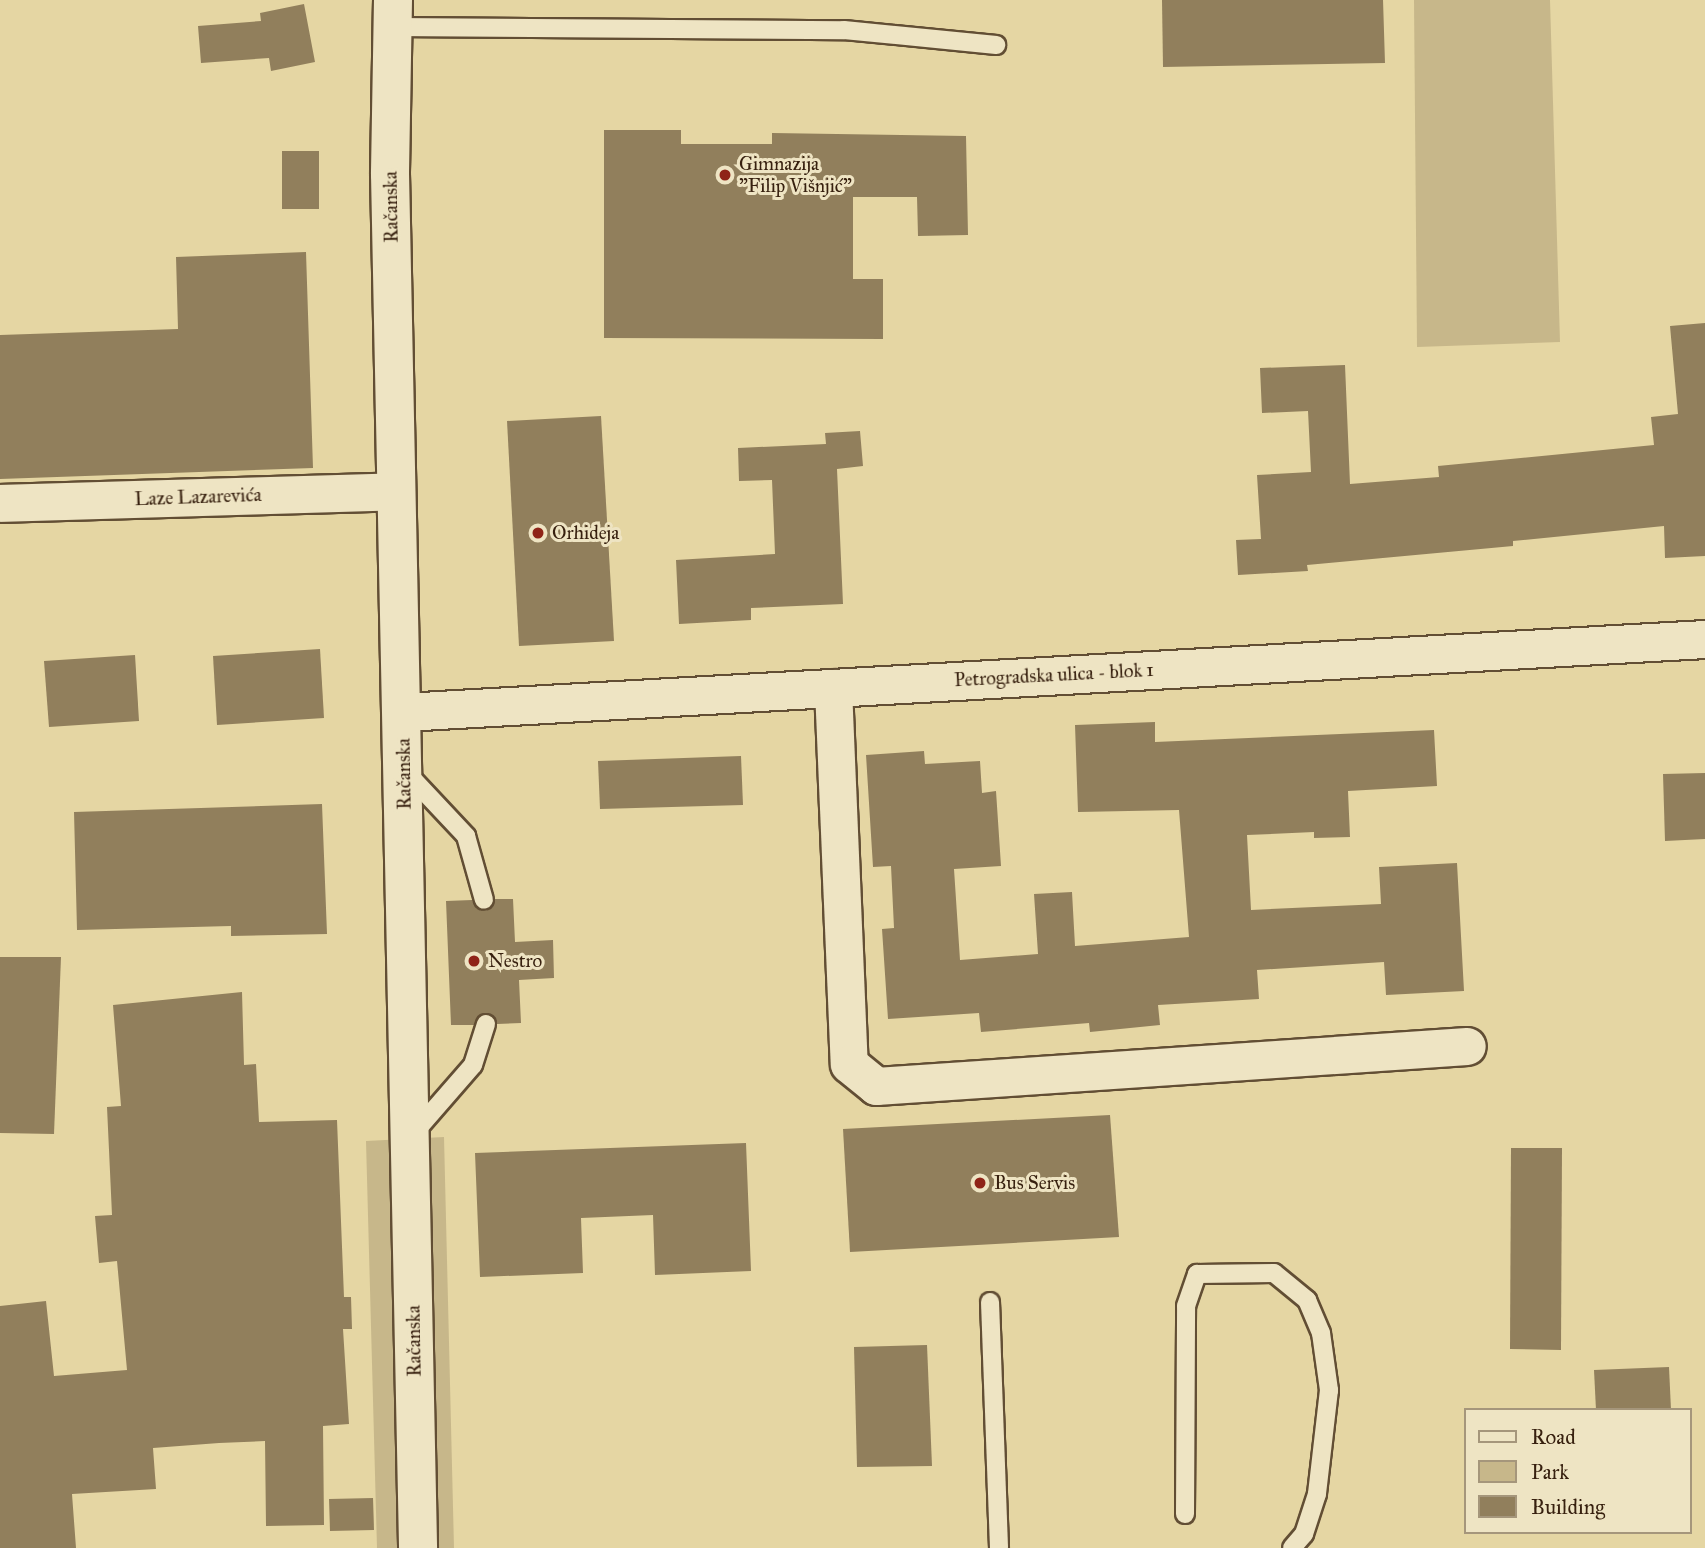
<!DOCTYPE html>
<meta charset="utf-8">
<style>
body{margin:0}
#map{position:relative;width:1705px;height:1548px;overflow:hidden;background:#e5d6a3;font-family:"IM FELL Great Primer",serif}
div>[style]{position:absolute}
.green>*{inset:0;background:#c7b78a}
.building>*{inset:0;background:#917f5c}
.roads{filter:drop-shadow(2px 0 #624e34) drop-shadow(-2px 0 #624e34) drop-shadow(0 2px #624e34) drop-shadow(0 -2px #624e34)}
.lane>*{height:18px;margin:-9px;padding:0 9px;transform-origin:9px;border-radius:9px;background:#eee4c3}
.street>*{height:37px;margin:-18.5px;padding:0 18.5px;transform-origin:18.5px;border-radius:18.5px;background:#eee4c3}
.secondary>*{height:38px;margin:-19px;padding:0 19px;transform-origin:19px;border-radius:19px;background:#eee4c3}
.dots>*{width:19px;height:19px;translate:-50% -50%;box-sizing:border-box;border:4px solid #eee4c3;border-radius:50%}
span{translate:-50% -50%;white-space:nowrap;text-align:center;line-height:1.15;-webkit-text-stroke:6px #eee4c3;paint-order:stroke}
.poi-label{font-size:19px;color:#37200f}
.left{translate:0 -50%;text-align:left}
.street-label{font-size:19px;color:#37200f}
.legend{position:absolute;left:1464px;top:1408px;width:228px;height:126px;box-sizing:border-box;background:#eee4c3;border:2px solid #a5967b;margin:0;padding:9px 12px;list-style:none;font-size:21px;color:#37200f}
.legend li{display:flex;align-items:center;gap:14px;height:35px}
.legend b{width:35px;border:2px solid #a5967b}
</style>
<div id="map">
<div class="green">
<div style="clip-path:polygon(1414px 0,1550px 0,1560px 342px,1417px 347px)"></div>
<div style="clip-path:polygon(444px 1137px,454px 1548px,377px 1548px,366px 1141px)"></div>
</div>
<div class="building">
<div style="clip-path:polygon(1162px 0,1383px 0,1385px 63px,1163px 67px)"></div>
<div style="clip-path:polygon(304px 4px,315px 62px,271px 71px,269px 58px,201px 63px,198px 26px,261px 21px,260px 13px)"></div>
<div style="clip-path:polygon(604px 130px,681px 130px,681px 144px,772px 144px,772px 133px,966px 136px,968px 235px,918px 236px,917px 197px,853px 197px,853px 279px,883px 279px,883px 339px,604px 338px)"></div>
<div style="clip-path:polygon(282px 151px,319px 151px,319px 209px,282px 209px)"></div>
<div style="clip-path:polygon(306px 252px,313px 468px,0 479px,0 335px,178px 329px,176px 257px)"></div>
<div style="clip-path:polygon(1705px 323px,1705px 556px,1665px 558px,1664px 526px,1513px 541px,1513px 546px,1307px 565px,1308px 571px,1238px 575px,1236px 540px,1261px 539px,1257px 475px,1311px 472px,1308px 411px,1262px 413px,1260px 368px,1345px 365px,1350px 484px,1439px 477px,1438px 466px,1654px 445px,1651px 417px,1678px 414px,1670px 326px)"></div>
<div style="clip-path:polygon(601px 416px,614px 641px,519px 646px,507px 421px)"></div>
<div style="clip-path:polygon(860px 431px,863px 466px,837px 469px,843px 604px,751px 608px,751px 620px,679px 624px,676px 560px,775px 554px,772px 480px,739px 481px,738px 448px,826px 444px,825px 433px)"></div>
<div style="clip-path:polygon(320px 649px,324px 718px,217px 725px,213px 656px)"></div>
<div style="clip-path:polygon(135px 655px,139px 721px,49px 727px,44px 661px)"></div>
<div style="clip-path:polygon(1155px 722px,1155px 742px,1434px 730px,1437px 786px,1348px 791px,1350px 837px,1314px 838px,1314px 832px,1247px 835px,1251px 910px,1381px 904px,1379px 867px,1457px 863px,1464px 991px,1386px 995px,1384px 962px,1257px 970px,1259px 999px,1158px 1005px,1160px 1025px,1090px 1032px,1089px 1023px,981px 1032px,979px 1013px,888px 1019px,882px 929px,894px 928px,891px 866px,873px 867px,866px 755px,924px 751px,925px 764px,980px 761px,982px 793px,996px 791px,1001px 866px,954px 869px,960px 960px,1038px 954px,1034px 894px,1072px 892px,1075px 946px,1189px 937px,1179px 810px,1078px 812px,1075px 725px)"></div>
<div style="clip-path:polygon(741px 756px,743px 805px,600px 809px,598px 761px)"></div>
<div style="clip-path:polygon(1705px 773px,1705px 839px,1665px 841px,1663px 774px)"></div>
<div style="clip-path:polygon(322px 804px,327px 934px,231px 936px,231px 926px,77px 930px,74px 812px)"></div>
<div style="clip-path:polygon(495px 899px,513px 899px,515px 942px,553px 940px,554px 978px,519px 980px,521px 1023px,497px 1024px,494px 1016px,484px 1013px,474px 1025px,451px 1025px,446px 901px,472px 900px,477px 909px,486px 911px)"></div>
<div style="clip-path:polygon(0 957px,61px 957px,54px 1134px,0 1133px)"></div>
<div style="clip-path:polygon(242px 992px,244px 1065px,256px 1064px,259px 1122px,337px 1120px,344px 1297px,351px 1297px,352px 1329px,343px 1329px,349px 1424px,323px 1426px,324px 1525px,266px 1526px,265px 1441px,219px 1443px,153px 1448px,156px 1489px,72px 1494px,76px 1548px,0 1548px,0 1306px,46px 1301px,54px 1376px,127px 1370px,117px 1261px,99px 1263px,95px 1216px,112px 1215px,107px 1107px,121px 1106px,113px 1005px)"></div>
<div style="clip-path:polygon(1110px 1115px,1119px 1237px,850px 1252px,843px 1129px)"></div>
<div style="clip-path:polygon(746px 1143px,751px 1271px,655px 1275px,653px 1215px,581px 1218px,583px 1273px,480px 1277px,475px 1153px)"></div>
<div style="clip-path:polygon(1511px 1148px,1562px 1148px,1561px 1350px,1510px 1349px)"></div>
<div style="clip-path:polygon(927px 1345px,932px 1466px,857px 1467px,854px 1347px)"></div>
<div style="clip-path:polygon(1669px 1367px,1671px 1410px,1596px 1410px,1594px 1370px)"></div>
<div style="clip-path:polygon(373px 1498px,374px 1530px,330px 1531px,329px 1499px)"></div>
</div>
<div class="roads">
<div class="lane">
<div style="left:393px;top:27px;width:451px;rotate:0.4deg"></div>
<div style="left:844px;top:30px;width:153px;rotate:5.6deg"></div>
<div style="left:406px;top:772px;width:88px;rotate:46.8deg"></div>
<div style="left:466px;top:836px;width:66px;rotate:74.3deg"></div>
<div style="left:413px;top:1134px;width:91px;rotate:-49deg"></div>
<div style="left:473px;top:1065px;width:43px;rotate:-72.4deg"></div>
<div style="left:990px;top:1302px;width:246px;rotate:87.9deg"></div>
<div style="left:1185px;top:1514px;width:208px;rotate:-89.7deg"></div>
<div style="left:1186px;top:1306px;width:34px;rotate:-71deg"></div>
<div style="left:1197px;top:1274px;width:77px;rotate:-0.7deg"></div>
<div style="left:1274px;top:1273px;width:43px;rotate:39.3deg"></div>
<div style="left:1307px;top:1300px;width:36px;rotate:67deg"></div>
<div style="left:1321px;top:1333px;width:58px;rotate:82deg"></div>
<div style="left:1329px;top:1390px;width:105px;rotate:96.6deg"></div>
<div style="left:1317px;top:1494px;width:42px;rotate:108deg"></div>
<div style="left:1304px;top:1534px;width:18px;rotate:131deg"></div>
</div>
<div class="street">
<div style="left:0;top:503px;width:396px;rotate:-1.7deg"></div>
<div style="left:833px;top:688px;width:376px;rotate:87.6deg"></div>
<div style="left:849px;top:1064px;width:35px;rotate:39deg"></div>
<div style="left:876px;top:1086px;width:592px;rotate:-3.87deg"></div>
<div style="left:403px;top:712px;width:1304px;rotate:-3.21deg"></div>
</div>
<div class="secondary">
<div style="left:393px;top:0;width:174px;rotate:91deg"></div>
<div style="left:390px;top:174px;width:1374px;rotate:88.83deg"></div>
</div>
</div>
<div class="dots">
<div style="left:725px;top:175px;background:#8f2418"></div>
<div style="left:538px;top:533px;background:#8f2418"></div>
<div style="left:474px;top:961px;background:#8f2418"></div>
<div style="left:980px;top:1183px;background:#8f2418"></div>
</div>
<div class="poi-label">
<span class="left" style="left:739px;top:175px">Gimnazija<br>"Filip Višnjić"</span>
<span class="left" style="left:552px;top:533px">Orhideja</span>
<span class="left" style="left:488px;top:961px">Nestro</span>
<span class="left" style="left:994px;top:1183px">Bus Servis</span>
</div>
<div class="street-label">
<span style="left:391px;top:207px;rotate:-91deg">Račanska</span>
<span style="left:198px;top:497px;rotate:-2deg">Laze Lazarevića</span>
<span style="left:1054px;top:675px;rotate:-3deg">Petrogradska ulica - blok 1</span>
<span style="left:404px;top:774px;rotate:-91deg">Račanska</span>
<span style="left:414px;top:1341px;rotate:-91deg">Račanska</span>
</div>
<ul class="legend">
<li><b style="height:9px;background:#eee4c3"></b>Road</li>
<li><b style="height:19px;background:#c7b78a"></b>Park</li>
<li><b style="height:19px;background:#917f5c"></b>Building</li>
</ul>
</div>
